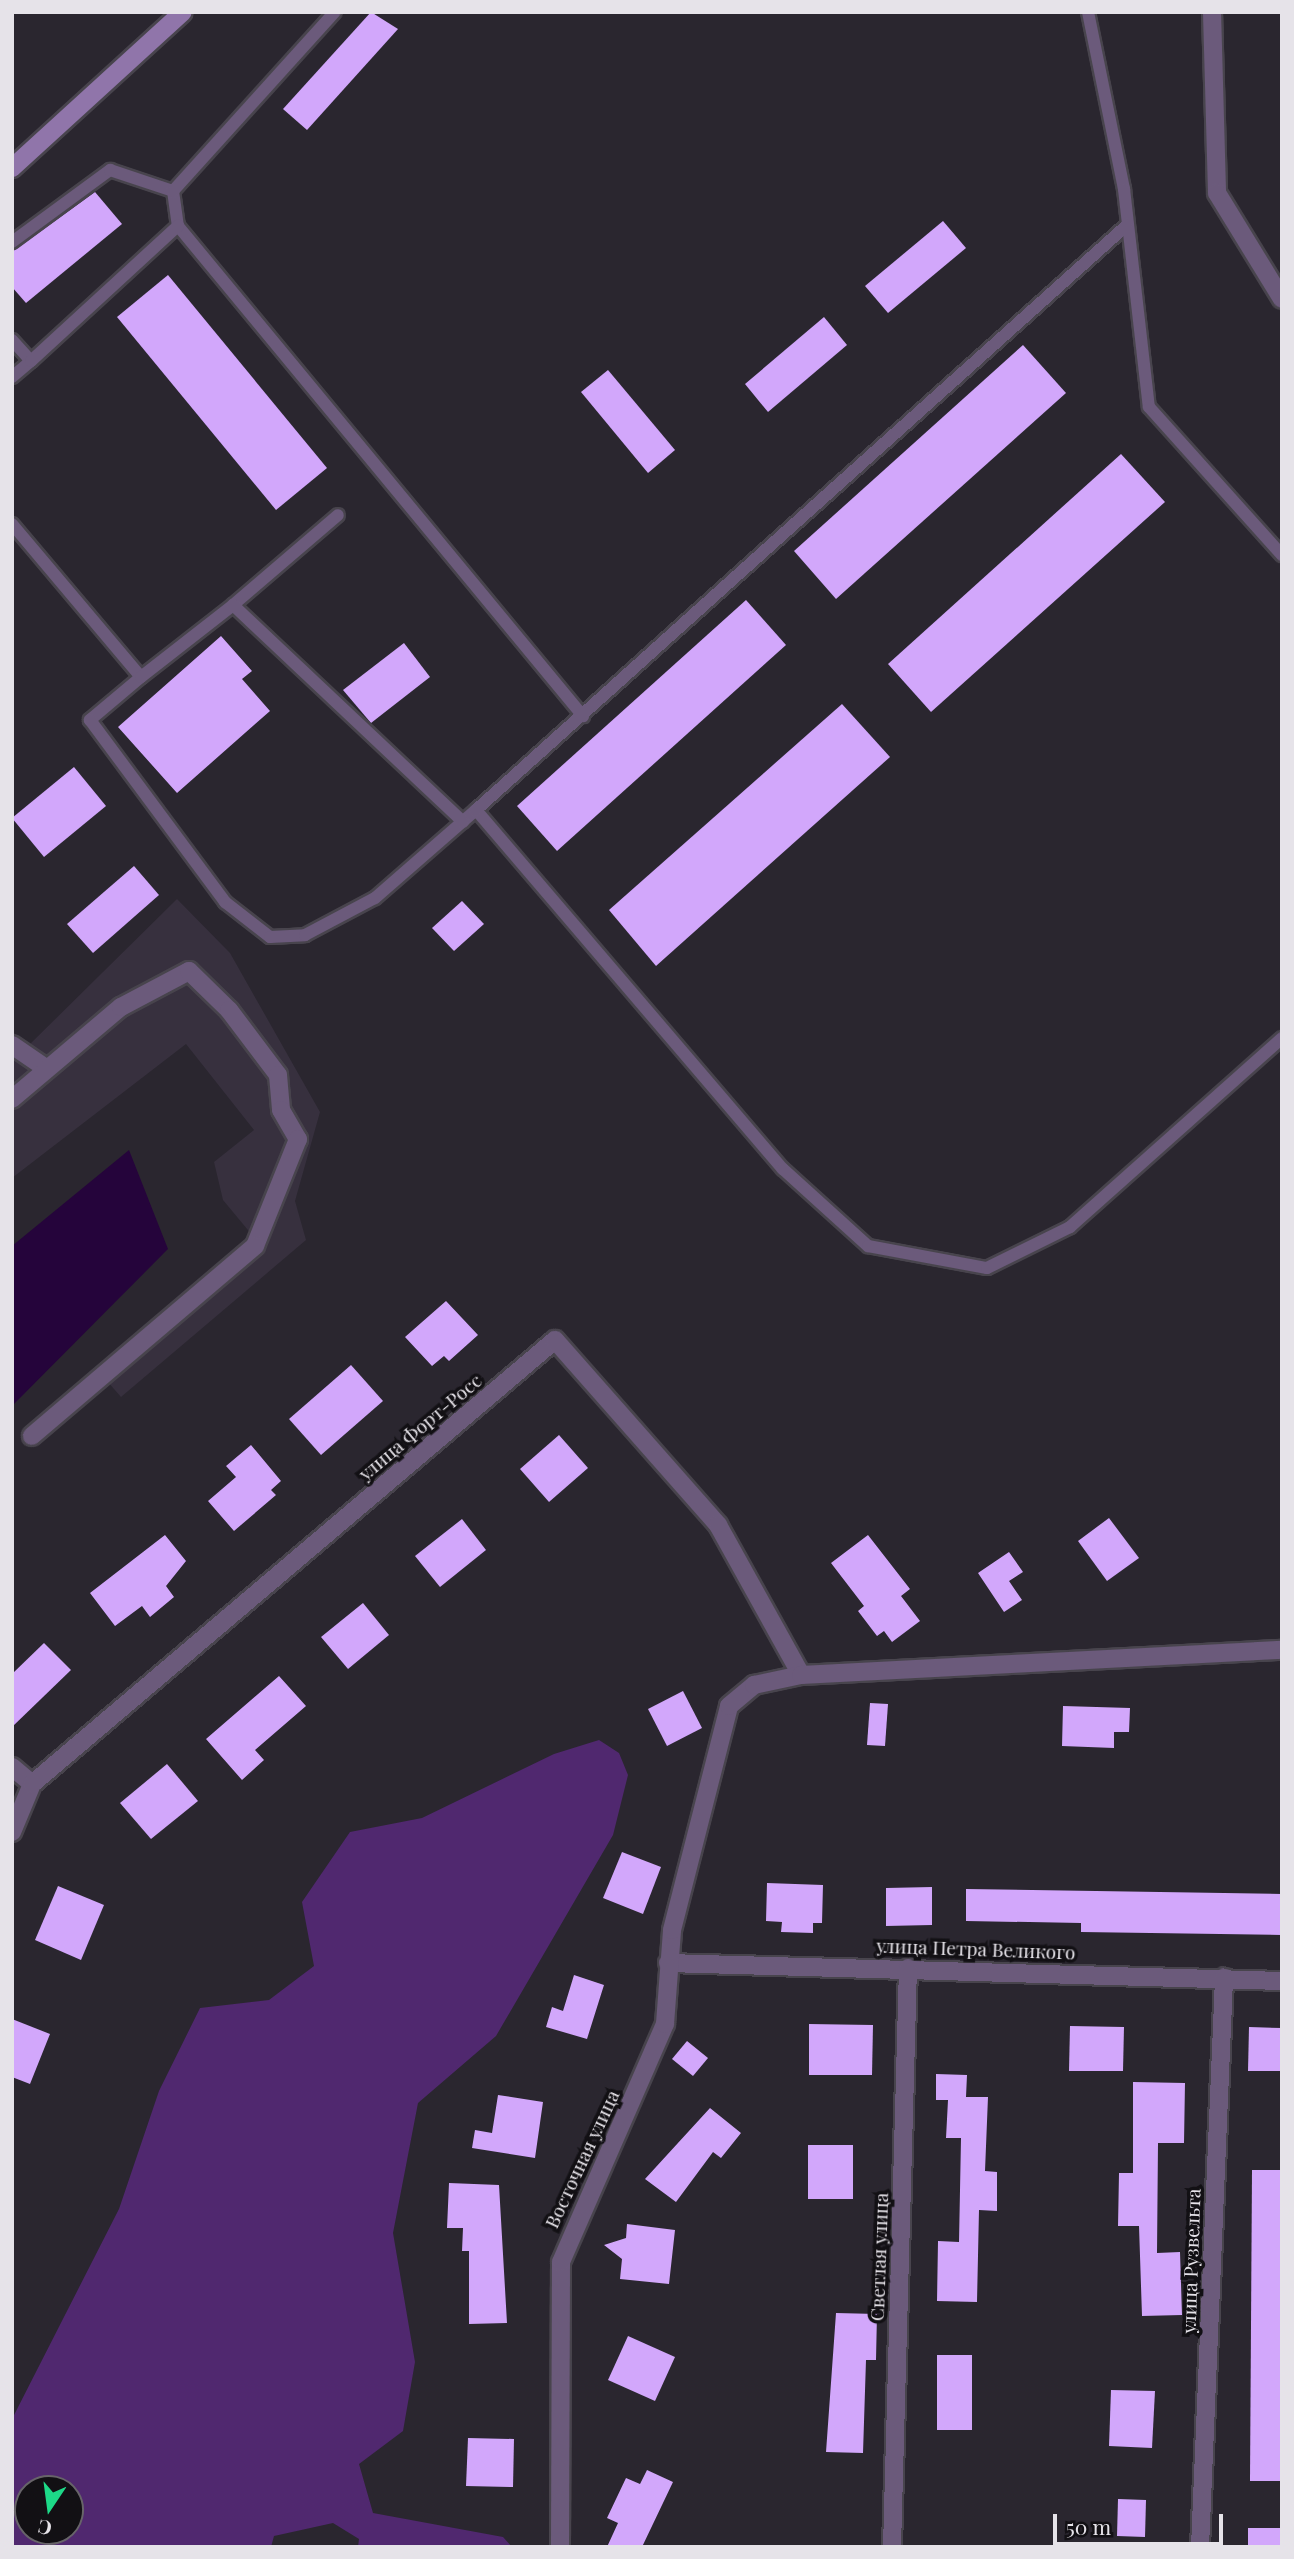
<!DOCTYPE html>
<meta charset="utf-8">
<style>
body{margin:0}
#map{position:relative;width:1294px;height:2559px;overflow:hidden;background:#2a262f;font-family:"Playfair Display",serif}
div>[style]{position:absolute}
.built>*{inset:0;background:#37303e}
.green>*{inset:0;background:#50286f}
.water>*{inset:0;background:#25043b}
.building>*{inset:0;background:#d2a7fb}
.roads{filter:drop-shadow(2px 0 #48444d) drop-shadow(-2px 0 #48444d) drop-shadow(0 2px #48444d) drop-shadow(0 -2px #48444d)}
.lane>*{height:12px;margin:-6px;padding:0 6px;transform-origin:6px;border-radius:6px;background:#6b5a7b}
.street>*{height:18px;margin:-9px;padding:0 9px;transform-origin:9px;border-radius:9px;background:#6b5a7b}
.secondary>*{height:18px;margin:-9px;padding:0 9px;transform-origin:9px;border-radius:9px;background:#9075aa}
span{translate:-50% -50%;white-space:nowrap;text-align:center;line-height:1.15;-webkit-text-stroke:7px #121014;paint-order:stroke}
.street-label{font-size:19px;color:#e6e3e9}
.frame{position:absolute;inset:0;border:14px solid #e6e3e9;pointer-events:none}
.north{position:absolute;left:14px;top:2475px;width:70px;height:70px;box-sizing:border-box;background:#121014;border:2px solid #676469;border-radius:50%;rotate:193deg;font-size:19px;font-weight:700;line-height:28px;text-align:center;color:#e6e3e9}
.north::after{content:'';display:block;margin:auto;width:24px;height:32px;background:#1dd988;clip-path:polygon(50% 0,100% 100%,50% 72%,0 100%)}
.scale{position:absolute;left:1053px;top:2514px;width:170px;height:32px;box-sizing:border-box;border:4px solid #e6e3e9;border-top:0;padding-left:9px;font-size:21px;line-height:24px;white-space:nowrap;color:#e6e3e9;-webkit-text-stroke:5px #121014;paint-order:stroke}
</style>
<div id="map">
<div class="built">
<div style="clip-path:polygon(177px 899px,230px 953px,320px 1112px,295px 1201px,306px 1240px,121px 1397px,100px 1373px,257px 1241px,223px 1200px,214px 1162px,254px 1130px,186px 1044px,12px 1178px,12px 1031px,28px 1046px)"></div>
</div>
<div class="green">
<div style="clip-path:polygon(evenodd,599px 1740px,619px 1753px,628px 1775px,613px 1835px,496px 2036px,418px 2103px,393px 2233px,415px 2362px,403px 2431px,359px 2464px,373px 2513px,503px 2537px,512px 2547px,358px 2547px,359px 2539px,333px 2523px,274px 2536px,271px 2547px,12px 2547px,12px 2419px,119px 2209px,159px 2091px,200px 2008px,269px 2000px,314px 1966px,302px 1902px,350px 1832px,422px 1818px,554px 1754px,599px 1740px,28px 2489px,70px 2489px,70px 2531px,28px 2531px,28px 2489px)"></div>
</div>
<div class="water">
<div style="clip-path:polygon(129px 1150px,168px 1249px,12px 1406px,12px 1246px)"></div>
</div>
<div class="building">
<div style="clip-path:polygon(371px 12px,398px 29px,307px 130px,283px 109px)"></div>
<div style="clip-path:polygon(95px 192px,122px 224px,26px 303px,12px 287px,12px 252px)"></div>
<div style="clip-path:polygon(943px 221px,966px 248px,888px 313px,865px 286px)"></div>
<div style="clip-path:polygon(168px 275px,327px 468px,276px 510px,117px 317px)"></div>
<div style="clip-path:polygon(824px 317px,847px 345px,768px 412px,745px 384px)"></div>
<div style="clip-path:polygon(1023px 345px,1066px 393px,836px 599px,794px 551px)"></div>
<div style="clip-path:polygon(608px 370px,675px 450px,648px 473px,581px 392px)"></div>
<div style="clip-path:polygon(1121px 454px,1165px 502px,931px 712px,888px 664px)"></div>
<div style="clip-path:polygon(746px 600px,786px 645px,557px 851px,517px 806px)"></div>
<div style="clip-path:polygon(221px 636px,252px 671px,242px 679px,270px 711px,177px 793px,118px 727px)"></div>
<div style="clip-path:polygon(404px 643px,430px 677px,371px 723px,343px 690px)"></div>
<div style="clip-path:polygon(842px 704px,890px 757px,656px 966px,609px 910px)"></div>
<div style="clip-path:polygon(74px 767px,106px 806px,44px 857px,12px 818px)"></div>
<div style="clip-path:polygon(134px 866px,159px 895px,93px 953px,67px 924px)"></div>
<div style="clip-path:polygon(462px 901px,484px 924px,454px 951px,432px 928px)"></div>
<div style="clip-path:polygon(446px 1301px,478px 1335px,449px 1361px,444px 1356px,432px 1366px,405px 1337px)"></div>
<div style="clip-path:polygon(351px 1365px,383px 1401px,321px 1455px,289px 1419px)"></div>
<div style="clip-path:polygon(559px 1435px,588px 1468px,549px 1502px,520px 1469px)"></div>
<div style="clip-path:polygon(251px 1445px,281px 1481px,271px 1490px,276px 1495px,234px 1531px,208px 1501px,236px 1477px,226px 1466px)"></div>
<div style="clip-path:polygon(1109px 1518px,1139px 1558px,1107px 1581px,1078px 1541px)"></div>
<div style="clip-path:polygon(462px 1519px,486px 1550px,440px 1587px,415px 1556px)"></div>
<div style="clip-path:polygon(165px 1535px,186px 1561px,166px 1586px,174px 1597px,150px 1617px,142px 1606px,115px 1626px,90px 1593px)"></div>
<div style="clip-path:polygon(868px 1535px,910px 1589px,901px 1596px,920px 1621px,892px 1642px,884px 1631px,877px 1636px,858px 1611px,864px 1606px,831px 1563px)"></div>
<div style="clip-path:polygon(1009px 1552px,1023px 1572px,1009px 1581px,1022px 1600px,1004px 1612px,978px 1573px)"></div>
<div style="clip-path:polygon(363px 1603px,389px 1635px,348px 1669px,321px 1637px)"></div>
<div style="clip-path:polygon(44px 1643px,71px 1670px,12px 1727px,12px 1674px)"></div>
<div style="clip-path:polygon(279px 1676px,306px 1706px,255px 1750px,264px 1760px,242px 1780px,206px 1739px)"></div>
<div style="clip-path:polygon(683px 1691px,702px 1728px,667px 1746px,648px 1709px)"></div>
<div style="clip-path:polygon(870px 1703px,888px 1704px,885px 1746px,867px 1745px)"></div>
<div style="clip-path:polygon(1063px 1706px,1130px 1708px,1129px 1732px,1114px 1732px,1114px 1748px,1062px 1746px)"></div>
<div style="clip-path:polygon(167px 1764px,198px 1801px,151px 1839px,120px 1803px)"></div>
<div style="clip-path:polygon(622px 1852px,661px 1867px,643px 1914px,603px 1898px)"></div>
<div style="clip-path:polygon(767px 1883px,823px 1885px,822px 1923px,813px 1923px,813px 1933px,781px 1932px,782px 1922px,766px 1921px)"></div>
<div style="clip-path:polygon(58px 1886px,104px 1905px,81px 1960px,35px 1940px)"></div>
<div style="clip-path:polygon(932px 1887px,932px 1925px,886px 1926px,886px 1888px)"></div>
<div style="clip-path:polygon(966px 1889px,1282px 1894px,1282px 1935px,1081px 1932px,1081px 1923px,966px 1921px)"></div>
<div style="clip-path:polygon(574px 1975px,604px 1985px,587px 2039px,546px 2027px,552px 2007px,563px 2011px)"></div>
<div style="clip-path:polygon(12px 2019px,50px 2034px,30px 2084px,12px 2077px)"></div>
<div style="clip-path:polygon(809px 2024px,873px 2025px,872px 2075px,809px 2075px)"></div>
<div style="clip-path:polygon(1070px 2026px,1124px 2027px,1123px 2071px,1069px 2071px)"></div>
<div style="clip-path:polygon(1249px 2027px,1282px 2028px,1282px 2071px,1248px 2071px)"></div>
<div style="clip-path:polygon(687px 2041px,708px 2058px,693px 2076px,672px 2059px)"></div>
<div style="clip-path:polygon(936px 2074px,967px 2075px,966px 2097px,988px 2097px,985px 2171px,997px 2172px,997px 2211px,979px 2210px,977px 2302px,937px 2301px,938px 2241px,959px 2242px,961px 2138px,946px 2138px,948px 2100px,936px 2100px)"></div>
<div style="clip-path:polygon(1133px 2082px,1185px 2083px,1184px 2143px,1158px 2143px,1157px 2253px,1180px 2252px,1182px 2315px,1142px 2316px,1139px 2226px,1118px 2226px,1119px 2173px,1133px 2173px)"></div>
<div style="clip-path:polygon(498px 2095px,543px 2102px,535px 2158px,472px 2148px,475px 2130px,492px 2133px)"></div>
<div style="clip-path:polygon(710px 2108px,741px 2133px,721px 2158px,713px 2152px,676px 2202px,645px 2179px)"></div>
<div style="clip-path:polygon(808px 2145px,853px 2145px,853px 2199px,808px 2199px)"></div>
<div style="clip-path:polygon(1252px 2170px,1282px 2170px,1282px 2481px,1250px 2481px)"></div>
<div style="clip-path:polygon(449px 2183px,499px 2185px,507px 2323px,469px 2324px,469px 2251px,462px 2251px,463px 2228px,447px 2228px)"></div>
<div style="clip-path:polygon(627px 2224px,675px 2230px,669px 2284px,620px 2279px,622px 2259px,604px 2245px,626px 2238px)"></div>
<div style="clip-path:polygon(836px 2313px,877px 2314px,876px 2360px,866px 2360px,863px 2453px,826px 2452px)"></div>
<div style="clip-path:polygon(628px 2336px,675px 2357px,655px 2401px,608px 2380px)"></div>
<div style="clip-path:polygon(937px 2355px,972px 2355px,972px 2430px,937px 2430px)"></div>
<div style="clip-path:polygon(1111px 2390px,1155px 2391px,1152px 2448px,1109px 2446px)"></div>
<div style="clip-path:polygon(468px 2438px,514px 2439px,513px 2487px,466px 2486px)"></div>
<div style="clip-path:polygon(647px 2470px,673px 2482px,642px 2547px,607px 2547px,618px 2523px,607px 2518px,626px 2478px,640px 2484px)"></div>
<div style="clip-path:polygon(1118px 2499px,1146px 2500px,1145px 2537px,1117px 2536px)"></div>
<div style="clip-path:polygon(1248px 2528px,1282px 2528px,1282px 2547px,1248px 2547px)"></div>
</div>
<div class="roads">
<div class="lane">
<div style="left:1088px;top:12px;width:181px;rotate:78.5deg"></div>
<div style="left:1124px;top:189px;width:219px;rotate:83.5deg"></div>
<div style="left:1149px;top:407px;width:199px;rotate:48.1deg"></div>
<div style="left:173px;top:191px;width:35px;rotate:82deg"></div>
<div style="left:178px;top:226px;width:636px;rotate:50.43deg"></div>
<div style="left:12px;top:242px;width:122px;rotate:-36.3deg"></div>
<div style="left:110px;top:170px;width:66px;rotate:18.4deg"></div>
<div style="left:173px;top:191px;width:241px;rotate:-47.9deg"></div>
<div style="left:12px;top:340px;width:28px;rotate:48deg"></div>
<div style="left:31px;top:361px;width:25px;rotate:140deg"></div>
<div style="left:31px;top:361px;width:200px;rotate:-42.6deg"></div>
<div style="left:12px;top:524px;width:200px;rotate:49.9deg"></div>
<div style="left:141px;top:677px;width:67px;rotate:139.9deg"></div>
<div style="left:90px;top:720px;width:227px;rotate:53.4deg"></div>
<div style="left:225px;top:902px;width:57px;rotate:37.9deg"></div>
<div style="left:270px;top:937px;width:35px;rotate:-3deg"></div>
<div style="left:305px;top:935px;width:79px;rotate:-27.9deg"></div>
<div style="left:375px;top:898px;width:134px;rotate:-41.1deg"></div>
<div style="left:476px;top:810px;width:472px;rotate:49.5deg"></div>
<div style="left:783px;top:1169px;width:115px;rotate:42.2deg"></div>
<div style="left:868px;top:1246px;width:121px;rotate:10.5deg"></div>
<div style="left:987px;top:1268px;width:93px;rotate:-26.3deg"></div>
<div style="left:1070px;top:1227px;width:284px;rotate:-41.7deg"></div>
<div style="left:233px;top:605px;width:138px;rotate:-40.6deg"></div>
<div style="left:141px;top:677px;width:117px;rotate:-38deg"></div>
<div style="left:233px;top:605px;width:316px;rotate:43.3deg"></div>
<div style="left:476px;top:810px;width:875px;rotate:-41.94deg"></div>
</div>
<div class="street">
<div style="left:1212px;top:12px;width:181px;rotate:88.4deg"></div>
<div style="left:1217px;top:193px;width:124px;rotate:58.5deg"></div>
<div style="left:12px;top:1045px;width:42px;rotate:34.4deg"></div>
<div style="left:12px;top:1099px;width:143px;rotate:-40.2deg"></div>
<div style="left:121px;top:1007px;width:77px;rotate:-27.9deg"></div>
<div style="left:189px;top:971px;width:56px;rotate:44.3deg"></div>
<div style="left:229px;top:1010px;width:81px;rotate:53deg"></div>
<div style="left:278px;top:1075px;width:35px;rotate:85deg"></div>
<div style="left:281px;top:1110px;width:34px;rotate:60deg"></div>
<div style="left:298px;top:1139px;width:115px;rotate:111.9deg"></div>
<div style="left:255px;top:1246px;width:293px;rotate:139.6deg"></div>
<div style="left:12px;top:1767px;width:26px;rotate:40deg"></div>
<div style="left:12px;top:1832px;width:52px;rotate:-67.4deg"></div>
<div style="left:32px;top:1784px;width:686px;rotate:-40.33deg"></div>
<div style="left:555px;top:1340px;width:247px;rotate:48.6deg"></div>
<div style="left:718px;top:1525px;width:171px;rotate:61deg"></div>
<div style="left:668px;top:1963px;width:614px;rotate:1.68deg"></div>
<div style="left:560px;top:2547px;width:285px;rotate:-89.8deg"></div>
<div style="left:561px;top:2262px;width:260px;rotate:-66.4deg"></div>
<div style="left:665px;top:2024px;width:94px;rotate:-85.7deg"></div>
<div style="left:672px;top:1930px;width:231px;rotate:-75.7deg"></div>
<div style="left:729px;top:1706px;width:33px;rotate:-40deg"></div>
<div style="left:754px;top:1685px;width:48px;rotate:-12deg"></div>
<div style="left:801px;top:1675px;width:482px;rotate:-3deg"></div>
<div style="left:892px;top:2547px;width:579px;rotate:-88.42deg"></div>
<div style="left:1200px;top:2547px;width:570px;rotate:-87.58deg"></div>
</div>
<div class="secondary">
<div style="left:12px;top:168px;width:231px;rotate:-42.4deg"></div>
</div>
</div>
<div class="street-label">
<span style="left:420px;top:1427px;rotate:-40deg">улица Форт-Росс</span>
<span style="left:976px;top:1949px;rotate:2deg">улица Петра Великого</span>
<span style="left:582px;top:2159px;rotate:-65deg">Восточная улица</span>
<span style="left:879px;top:2257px;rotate:-88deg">Светлая улица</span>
<span style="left:1191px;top:2261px;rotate:-88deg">улица Рузвельта</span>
</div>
<div class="frame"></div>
<div class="north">С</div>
<div class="scale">50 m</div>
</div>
